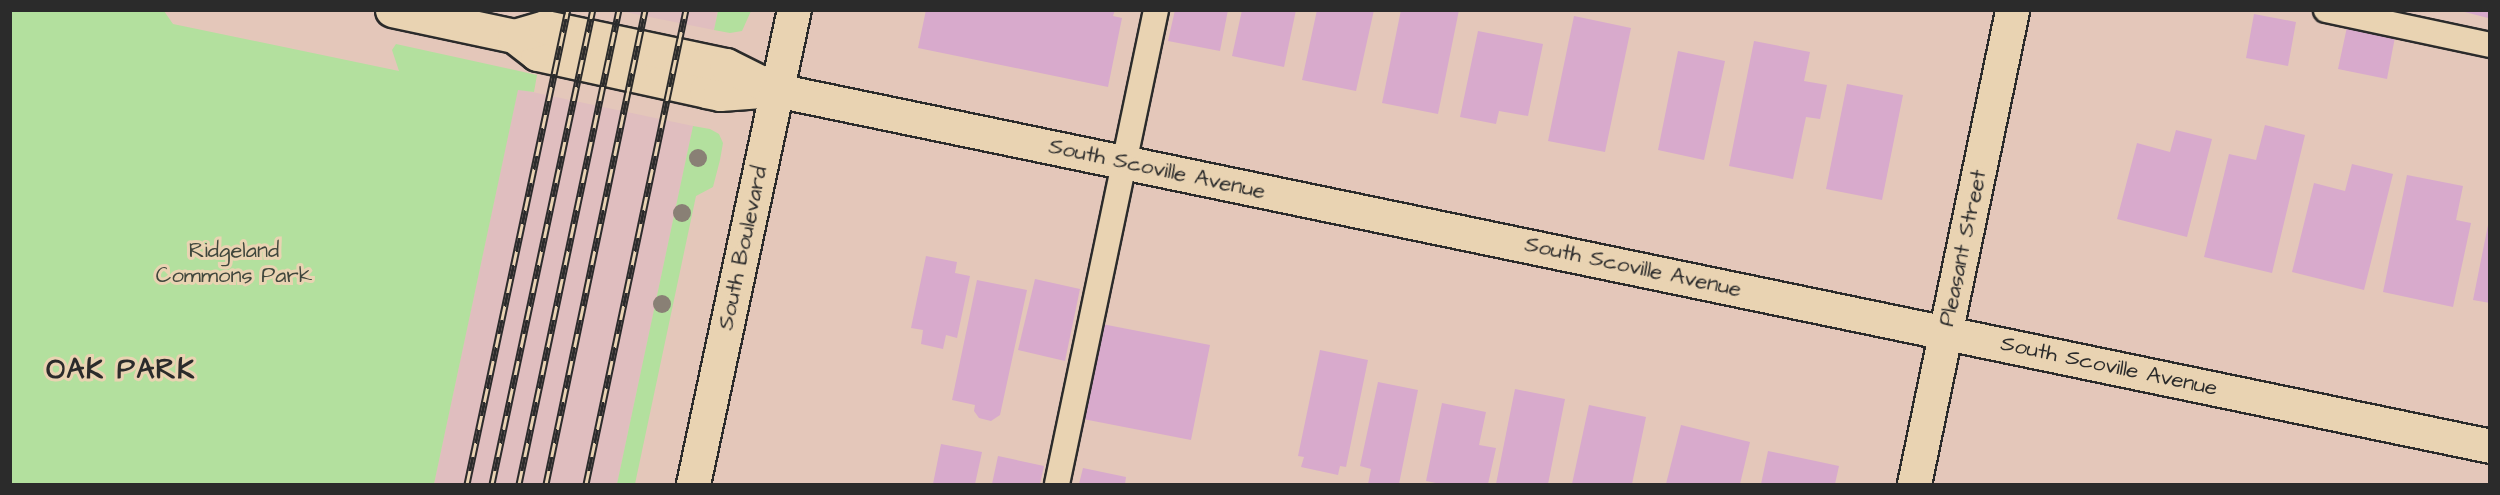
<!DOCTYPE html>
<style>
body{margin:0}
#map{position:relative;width:2500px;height:495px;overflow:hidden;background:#e4c7ba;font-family:"Architects Daughter",sans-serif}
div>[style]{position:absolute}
.built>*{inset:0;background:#e0bebf}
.green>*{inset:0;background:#b3e09e}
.building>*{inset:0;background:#d8aacc}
.roads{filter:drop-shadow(2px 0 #2b2b2b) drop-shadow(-2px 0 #2b2b2b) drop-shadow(0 2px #2b2b2b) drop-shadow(0 -2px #2b2b2b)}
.service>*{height:24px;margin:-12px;padding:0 12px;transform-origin:12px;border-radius:12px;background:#e9d3b2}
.minor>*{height:33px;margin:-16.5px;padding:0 16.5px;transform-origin:16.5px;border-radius:16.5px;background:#e9d3b2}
.tertiary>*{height:33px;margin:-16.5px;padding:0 16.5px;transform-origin:16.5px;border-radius:16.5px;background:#e9d3b2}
.rail>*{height:7px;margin-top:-3.5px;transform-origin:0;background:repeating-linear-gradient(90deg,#e9d3b2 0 14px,#2b2b2b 0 28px);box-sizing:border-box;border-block:2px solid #2b2b2b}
.trees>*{width:18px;height:18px;margin:-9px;border-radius:50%;background:#898075}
span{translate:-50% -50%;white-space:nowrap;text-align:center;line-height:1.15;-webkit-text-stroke:6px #e9d3b2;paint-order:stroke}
.street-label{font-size:22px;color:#2b2b2b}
.park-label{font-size:22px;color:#3f463c}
.district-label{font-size:28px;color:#2b2b2b;font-weight:700;letter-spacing:1.5px}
.frame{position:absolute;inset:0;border:12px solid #2b2b2b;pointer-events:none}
</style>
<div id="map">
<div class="built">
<div style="clip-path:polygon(620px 11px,718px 11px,714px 30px)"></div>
<div style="clip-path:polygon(518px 89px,693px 126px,617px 484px,434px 484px)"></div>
</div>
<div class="green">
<div style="clip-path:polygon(10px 11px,164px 11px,173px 24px,399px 71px,392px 50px,396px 44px,537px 75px,534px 92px,518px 90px,434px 484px,11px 484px)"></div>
<div style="clip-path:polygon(718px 11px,718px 10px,751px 11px,742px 31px,730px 33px,714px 30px)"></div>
<div style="clip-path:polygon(693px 126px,710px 129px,719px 134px,723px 143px,720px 160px,713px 187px,696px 196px,635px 484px,617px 484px)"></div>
</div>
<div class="building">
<div style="clip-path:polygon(926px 10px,1115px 10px,1113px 16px,1122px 18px,1108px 87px,918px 48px)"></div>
<div style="clip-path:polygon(1175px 10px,1228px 10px,1220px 51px,1168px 41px)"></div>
<div style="clip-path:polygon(1242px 10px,1296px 10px,1284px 67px,1232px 56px)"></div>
<div style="clip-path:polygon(1317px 10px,1374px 10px,1356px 91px,1302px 80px)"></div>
<div style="clip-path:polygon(1401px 10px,1459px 10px,1438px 114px,1382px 103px)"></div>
<div style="clip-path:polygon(2457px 10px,2489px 10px,2488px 18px)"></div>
<div style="clip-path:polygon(2254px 14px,2296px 22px,2288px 66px,2246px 58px)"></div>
<div style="clip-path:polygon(1574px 16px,1631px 28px,1605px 152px,1548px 141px)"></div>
<div style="clip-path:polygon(2347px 27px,2395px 37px,2387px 79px,2338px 69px)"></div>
<div style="clip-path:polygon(1478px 31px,1543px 44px,1528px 116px,1499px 111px,1496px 124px,1460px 117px)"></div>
<div style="clip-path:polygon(1754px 41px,1810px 52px,1804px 81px,1827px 85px,1820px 119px,1806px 117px,1793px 179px,1729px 166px)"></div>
<div style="clip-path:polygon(1678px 51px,1725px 61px,1704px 160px,1658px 150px)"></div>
<div style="clip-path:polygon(1847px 84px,1903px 95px,1882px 200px,1826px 189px)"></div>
<div style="clip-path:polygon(2265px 125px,2305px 135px,2272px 273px,2204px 257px,2229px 154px,2256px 160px)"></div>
<div style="clip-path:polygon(2176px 130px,2212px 139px,2187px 237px,2117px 219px,2137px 143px,2170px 152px)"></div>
<div style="clip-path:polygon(2352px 164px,2393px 174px,2364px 290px,2292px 272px,2314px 183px,2345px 191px)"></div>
<div style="clip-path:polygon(2407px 175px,2463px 186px,2456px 220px,2471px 223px,2453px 307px,2383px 292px)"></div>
<div style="clip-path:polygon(2488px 225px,2490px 225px,2490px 303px,2473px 300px)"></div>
<div style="clip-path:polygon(926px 256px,957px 262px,955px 273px,970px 276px,957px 338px,946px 335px,943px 349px,921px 344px,923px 330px,911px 328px)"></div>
<div style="clip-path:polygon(1035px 279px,1080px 289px,1065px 361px,1018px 350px)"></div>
<div style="clip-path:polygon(977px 280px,1027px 290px,1000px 415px,991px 421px,979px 418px,974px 411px,975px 405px,952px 400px)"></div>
<div style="clip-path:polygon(1102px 324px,1210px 345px,1191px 440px,1083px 419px)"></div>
<div style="clip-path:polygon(1320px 350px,1368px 360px,1346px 467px,1340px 466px,1338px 475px,1301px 467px,1304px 457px,1298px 456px)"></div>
<div style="clip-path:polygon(1378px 382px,1418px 390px,1399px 484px,1368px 484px,1371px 469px,1360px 466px)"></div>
<div style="clip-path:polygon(1515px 389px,1565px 399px,1548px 484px,1496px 484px)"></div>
<div style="clip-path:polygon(1442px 403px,1486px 412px,1479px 445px,1496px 448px,1488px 484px,1441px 484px,1426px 481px)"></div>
<div style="clip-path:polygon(1589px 405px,1646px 417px,1632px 484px,1572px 484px)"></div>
<div style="clip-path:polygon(1681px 425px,1750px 442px,1740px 484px,1666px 484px)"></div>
<div style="clip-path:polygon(941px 444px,982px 452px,975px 484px,933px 484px)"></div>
<div style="clip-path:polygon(1768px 451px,1839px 466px,1835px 484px,1761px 484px)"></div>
<div style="clip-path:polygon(998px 456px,1044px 466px,1040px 484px,992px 484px)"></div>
<div style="clip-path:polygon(1083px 468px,1126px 477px,1125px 484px,1079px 484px)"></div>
</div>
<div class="roads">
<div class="service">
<div style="left:2326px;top:10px;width:168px;rotate:12deg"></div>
<div style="left:1057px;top:484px;width:484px;rotate:-78.2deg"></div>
</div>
<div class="minor">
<div style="left:392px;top:10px;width:125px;rotate:12deg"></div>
<div style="left:514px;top:36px;width:29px;rotate:38deg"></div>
<div style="left:537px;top:54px;width:173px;rotate:12.3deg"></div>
<div style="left:706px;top:91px;width:14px;rotate:12deg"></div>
<div style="left:720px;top:94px;width:55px;rotate:-4.2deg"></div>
<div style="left:514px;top:36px;width:32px;rotate:-16deg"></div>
<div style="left:545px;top:27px;width:185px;rotate:11.9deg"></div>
<div style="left:726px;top:65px;width:56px;rotate:26.6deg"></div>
<div style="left:776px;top:90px;width:1751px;rotate:11.73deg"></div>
<div style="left:1914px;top:484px;width:484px;rotate:-78.3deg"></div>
</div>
<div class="tertiary">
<div style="left:693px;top:484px;width:485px;rotate:-78deg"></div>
</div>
</div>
<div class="rail">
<div style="left:467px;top:484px;width:485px;rotate:-78deg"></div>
<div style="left:492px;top:484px;width:485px;rotate:-78deg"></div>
<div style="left:519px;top:484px;width:484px;rotate:-78.1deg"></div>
<div style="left:546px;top:484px;width:484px;rotate:-78.2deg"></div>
<div style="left:586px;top:484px;width:484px;rotate:-78.1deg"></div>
</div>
<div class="trees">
<div style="left:698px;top:158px"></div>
<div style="left:682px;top:213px"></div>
<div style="left:662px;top:304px"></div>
</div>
<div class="street-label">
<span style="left:1157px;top:169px;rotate:12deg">South Scoville Avenue</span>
<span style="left:743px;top:248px;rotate:-78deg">South Boulevard</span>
<span style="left:1963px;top:248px;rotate:-78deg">Pleasant Street</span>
<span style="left:1633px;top:267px;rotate:12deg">South Scoville Avenue</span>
<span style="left:2109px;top:366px;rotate:12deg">South Scoville Avenue</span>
</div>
<div class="park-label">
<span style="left:234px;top:263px">Ridgeland<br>Commons Park</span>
</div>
<div class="district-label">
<span style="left:121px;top:370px">OAK PARK</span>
</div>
<div class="frame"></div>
</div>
